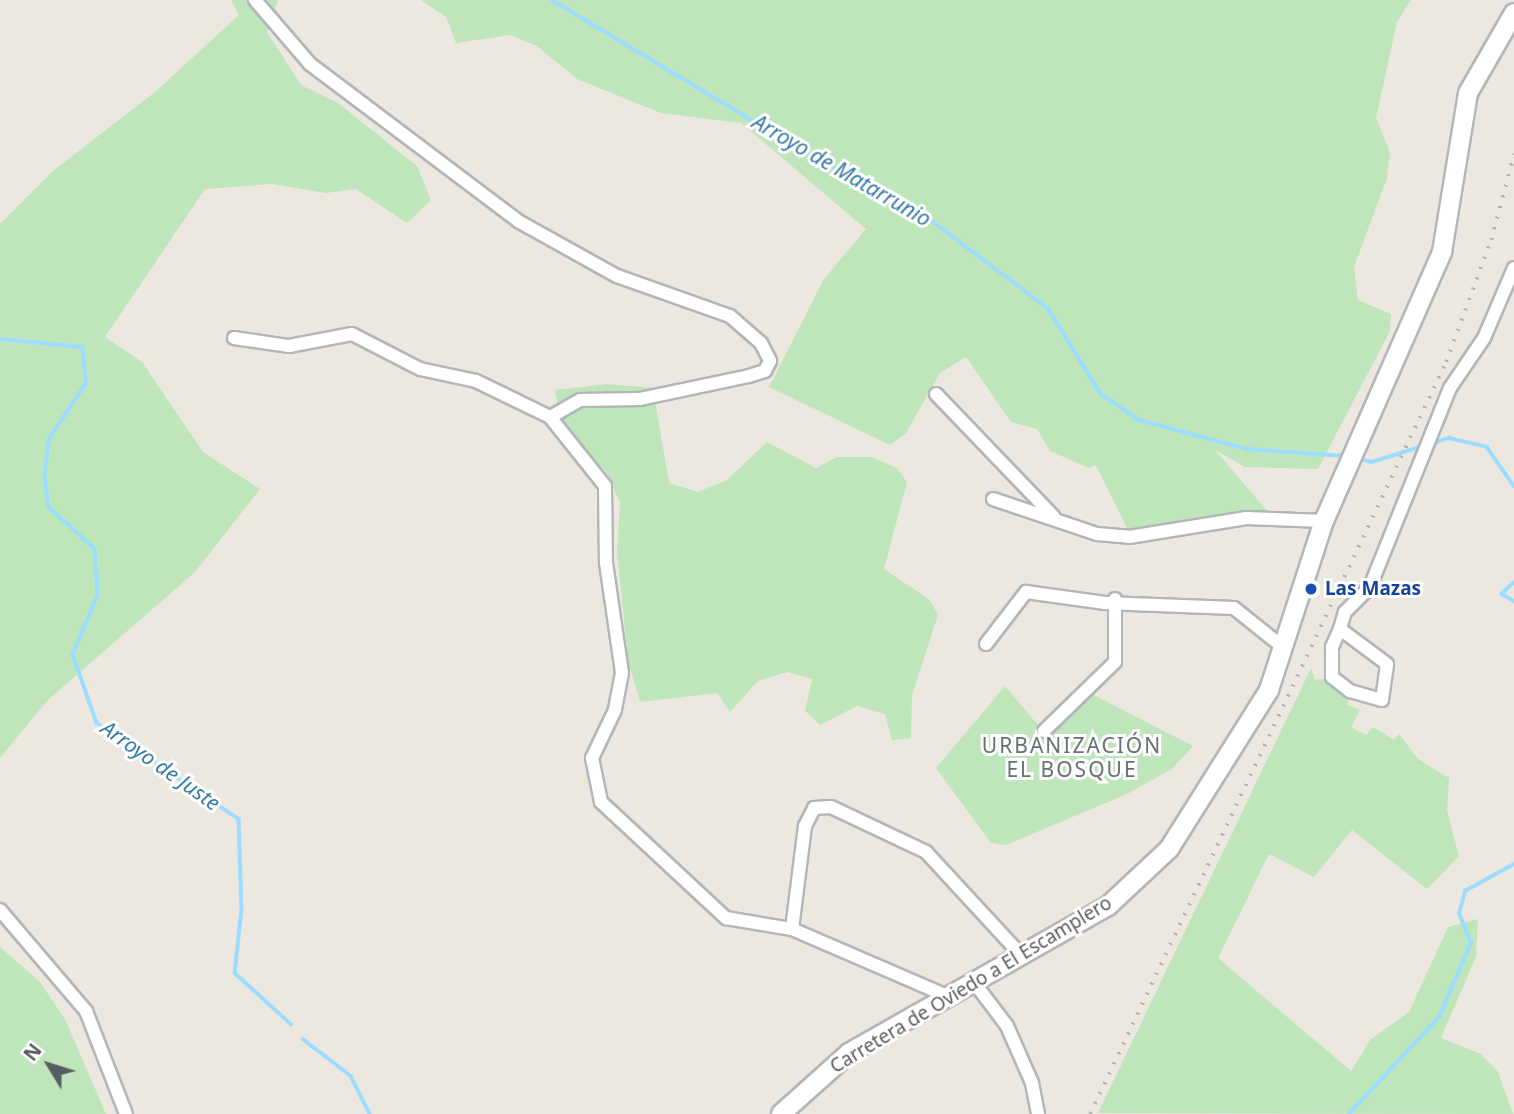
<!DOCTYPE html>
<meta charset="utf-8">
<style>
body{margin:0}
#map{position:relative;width:1514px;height:1114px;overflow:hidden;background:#ece8df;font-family:"Noto Sans",sans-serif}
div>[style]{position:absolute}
.green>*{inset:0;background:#bee6ba}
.stream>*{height:3.5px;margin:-1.75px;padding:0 1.75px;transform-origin:1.75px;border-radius:1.75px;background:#9cddff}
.roads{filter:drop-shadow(2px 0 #b2b6bb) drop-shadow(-2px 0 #b2b6bb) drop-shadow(0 2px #b2b6bb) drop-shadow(0 -2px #b2b6bb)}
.street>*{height:12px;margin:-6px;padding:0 6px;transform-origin:6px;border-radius:6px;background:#fff}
.secondary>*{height:18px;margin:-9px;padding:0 9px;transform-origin:9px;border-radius:9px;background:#fff}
.rail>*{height:3.5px;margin-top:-1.75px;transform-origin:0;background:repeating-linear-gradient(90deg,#b1b2b2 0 2px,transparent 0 11px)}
.dots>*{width:19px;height:19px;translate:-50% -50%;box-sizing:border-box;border:4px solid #fff;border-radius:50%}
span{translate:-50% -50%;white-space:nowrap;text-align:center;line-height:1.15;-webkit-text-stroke:6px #fff;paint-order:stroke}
.transit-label{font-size:19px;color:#164399;font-weight:700}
.left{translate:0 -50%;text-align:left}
.street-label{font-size:19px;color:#585d61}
.water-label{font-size:21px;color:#357aab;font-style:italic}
.neighbourhood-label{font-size:21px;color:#696f73;letter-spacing:2px}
.north{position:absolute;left:14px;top:1030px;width:70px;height:70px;-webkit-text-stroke:5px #fff;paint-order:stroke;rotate:308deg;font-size:19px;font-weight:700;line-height:28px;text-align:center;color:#585d61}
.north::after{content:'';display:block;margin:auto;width:24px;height:32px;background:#585d61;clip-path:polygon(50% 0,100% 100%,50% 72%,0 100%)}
</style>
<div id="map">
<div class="green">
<div style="clip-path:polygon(231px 0,278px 0,267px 32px,301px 85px,338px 103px,417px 166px,431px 200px,407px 223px,356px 189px,326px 193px,272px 184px,205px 189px,105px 337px,142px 362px,203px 452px,260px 489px,195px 572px,48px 700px,0 758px,0 224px,53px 171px,155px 92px,239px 15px)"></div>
<div style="clip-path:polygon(421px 0,1411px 0,1397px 22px,1376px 118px,1390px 152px,1387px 178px,1354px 267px,1358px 300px,1391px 314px,1390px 331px,1318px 469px,1245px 467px,1215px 450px,1269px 513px,1206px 516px,1129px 532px,1096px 465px,1089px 468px,1050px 451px,1037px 429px,1011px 422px,966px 357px,940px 373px,906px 433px,890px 445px,769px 387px,824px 279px,866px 229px,741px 123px,661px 113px,577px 79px,537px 46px,510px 35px,456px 43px,446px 17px)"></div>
<div style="clip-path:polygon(608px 384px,653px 388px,669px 483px,698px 492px,727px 480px,767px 442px,816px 468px,837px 457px,872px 457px,897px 468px,907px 482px,884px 569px,930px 600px,938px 615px,912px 695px,911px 738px,892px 740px,885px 714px,857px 706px,820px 725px,805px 711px,812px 679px,787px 672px,758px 681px,730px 712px,717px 693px,640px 702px,628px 660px,617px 551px,620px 503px,607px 473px,561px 422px,555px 390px)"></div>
<div style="clip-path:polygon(1311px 668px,1315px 680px,1328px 678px,1350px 697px,1347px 705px,1360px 710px,1351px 727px,1366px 735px,1373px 727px,1394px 740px,1399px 734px,1418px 759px,1449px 778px,1447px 811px,1459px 856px,1427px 889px,1352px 830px,1314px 877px,1269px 854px,1218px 958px,1351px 1071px,1370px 1040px,1409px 1012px,1448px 927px,1478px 919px,1476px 957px,1441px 1038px,1481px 1054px,1498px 1072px,1513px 1114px,1098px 1113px)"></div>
<div style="clip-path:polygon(1005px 686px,1043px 731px,1090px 693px,1193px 746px,1172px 769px,1127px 794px,1006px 845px,991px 843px,936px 768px)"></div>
<div style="clip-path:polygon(0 947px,39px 981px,65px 1019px,106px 1114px,0 1114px)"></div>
</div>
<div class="stream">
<div style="left:552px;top:0;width:309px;rotate:31deg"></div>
<div style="left:817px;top:159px;width:106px;rotate:26.3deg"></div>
<div style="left:912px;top:206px;width:170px;rotate:36.9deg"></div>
<div style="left:1048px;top:308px;width:101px;rotate:58.4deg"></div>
<div style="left:1101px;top:394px;width:46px;rotate:34.4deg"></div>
<div style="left:1139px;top:420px;width:112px;rotate:15deg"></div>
<div style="left:1247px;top:449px;width:98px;rotate:4.1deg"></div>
<div style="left:0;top:339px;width:83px;rotate:5.5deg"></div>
<div style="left:83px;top:347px;width:37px;rotate:85deg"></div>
<div style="left:86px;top:384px;width:67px;rotate:123.5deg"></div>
<div style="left:49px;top:440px;width:39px;rotate:96deg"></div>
<div style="left:45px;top:479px;width:28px;rotate:82deg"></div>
<div style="left:49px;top:507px;width:62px;rotate:42.4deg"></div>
<div style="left:95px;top:549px;width:46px;rotate:86.3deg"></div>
<div style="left:98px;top:595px;width:65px;rotate:112.6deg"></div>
<div style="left:73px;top:655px;width:72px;rotate:70.6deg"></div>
<div style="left:97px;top:723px;width:171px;rotate:34.1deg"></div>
<div style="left:239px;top:819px;width:90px;rotate:88.1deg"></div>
<div style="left:242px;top:909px;width:64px;rotate:96.2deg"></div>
<div style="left:235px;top:973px;width:76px;rotate:42.3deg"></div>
<div style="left:1430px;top:444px;width:20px;rotate:-18deg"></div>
<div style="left:1449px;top:438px;width:39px;rotate:13deg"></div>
<div style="left:1487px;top:447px;width:47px;rotate:55.3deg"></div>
<div style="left:1356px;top:458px;width:16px;rotate:14deg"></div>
<div style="left:1372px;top:462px;width:53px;rotate:-17.4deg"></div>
<div style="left:1514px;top:583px;width:16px;rotate:137deg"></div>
<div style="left:1502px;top:594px;width:14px;rotate:30deg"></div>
<div style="left:303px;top:1039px;width:61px;rotate:37.6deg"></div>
<div style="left:351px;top:1076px;width:42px;rotate:63.4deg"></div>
<div style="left:1349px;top:1114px;width:132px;rotate:-47.1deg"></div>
<div style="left:1439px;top:1017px;width:81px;rotate:-66.6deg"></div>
<div style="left:1471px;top:943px;width:31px;rotate:-112deg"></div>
<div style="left:1459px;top:914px;width:24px;rotate:-75deg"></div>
<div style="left:1465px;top:891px;width:56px;rotate:-28.9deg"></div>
</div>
<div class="roads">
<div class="street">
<div style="left:255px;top:0;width:84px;rotate:49.3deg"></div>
<div style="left:310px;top:64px;width:261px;rotate:37deg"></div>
<div style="left:518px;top:221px;width:113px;rotate:29.1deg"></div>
<div style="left:617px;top:276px;width:120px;rotate:19.5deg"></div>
<div style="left:730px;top:316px;width:41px;rotate:41.1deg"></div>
<div style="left:761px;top:343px;width:20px;rotate:63deg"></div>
<div style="left:770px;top:361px;width:11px;rotate:117deg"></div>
<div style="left:765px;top:371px;width:17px;rotate:163deg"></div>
<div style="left:749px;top:376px;width:111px;rotate:168.1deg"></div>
<div style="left:640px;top:399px;width:60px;rotate:179deg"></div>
<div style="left:580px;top:400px;width:34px;rotate:150deg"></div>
<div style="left:234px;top:338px;width:56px;rotate:8.3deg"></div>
<div style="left:289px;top:346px;width:64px;rotate:-10.8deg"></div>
<div style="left:352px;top:334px;width:76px;rotate:27.2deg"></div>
<div style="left:420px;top:369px;width:57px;rotate:12.1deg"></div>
<div style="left:476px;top:381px;width:82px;rotate:25.9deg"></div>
<div style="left:550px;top:417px;width:88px;rotate:51.4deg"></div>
<div style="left:605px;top:486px;width:77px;rotate:89.3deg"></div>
<div style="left:606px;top:563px;width:111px;rotate:81.7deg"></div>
<div style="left:622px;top:673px;width:38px;rotate:101deg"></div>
<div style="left:615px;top:710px;width:53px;rotate:115.6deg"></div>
<div style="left:592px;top:758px;width:45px;rotate:78.4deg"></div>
<div style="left:601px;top:802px;width:171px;rotate:42.9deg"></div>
<div style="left:726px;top:918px;width:67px;rotate:9.5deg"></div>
<div style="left:792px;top:929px;width:169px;rotate:23.4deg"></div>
<div style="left:936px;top:394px;width:170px;rotate:46.2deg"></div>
<div style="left:993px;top:499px;width:110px;rotate:18.6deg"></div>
<div style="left:1097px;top:534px;width:32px;rotate:5deg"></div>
<div style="left:1129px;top:537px;width:119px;rotate:-9.2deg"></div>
<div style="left:1246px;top:518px;width:78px;rotate:2.2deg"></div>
<div style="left:1340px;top:629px;width:20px;rotate:114deg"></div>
<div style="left:1332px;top:647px;width:30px;rotate:90deg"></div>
<div style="left:1332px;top:677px;width:23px;rotate:38deg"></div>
<div style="left:1350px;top:691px;width:33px;rotate:16deg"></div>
<div style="left:1382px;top:700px;width:36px;rotate:-82deg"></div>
<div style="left:1387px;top:664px;width:59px;rotate:-143.3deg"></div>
<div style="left:1340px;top:629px;width:18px;rotate:-74deg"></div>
<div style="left:1345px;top:612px;width:35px;rotate:-45deg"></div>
<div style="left:1370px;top:587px;width:214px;rotate:-68.1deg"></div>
<div style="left:1450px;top:388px;width:60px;rotate:-55.8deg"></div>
<div style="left:1484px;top:338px;width:76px;rotate:-66.8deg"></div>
<div style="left:986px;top:644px;width:66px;rotate:-52.4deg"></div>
<div style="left:1026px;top:592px;width:80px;rotate:7.9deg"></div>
<div style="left:1105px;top:603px;width:129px;rotate:2.2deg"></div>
<div style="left:1234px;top:608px;width:64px;rotate:38.7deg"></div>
<div style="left:1044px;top:731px;width:99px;rotate:-44.2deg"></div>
<div style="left:1115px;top:662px;width:63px;rotate:-90deg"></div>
<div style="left:0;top:910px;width:133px;rotate:49.6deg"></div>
<div style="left:86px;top:1011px;width:110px;rotate:68.8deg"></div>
<div style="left:792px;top:929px;width:104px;rotate:-82.8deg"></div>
<div style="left:805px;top:826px;width:20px;rotate:-63deg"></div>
<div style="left:814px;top:808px;width:17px;rotate:-3deg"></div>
<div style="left:831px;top:807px;width:105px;rotate:25.3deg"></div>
<div style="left:926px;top:852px;width:140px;rotate:47.3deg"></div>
<div style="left:973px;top:981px;width:56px;rotate:52.9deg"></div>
<div style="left:1007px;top:1026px;width:62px;rotate:66.3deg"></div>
<div style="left:1032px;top:1083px;width:32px;rotate:79deg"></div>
</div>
<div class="secondary">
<div style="left:781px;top:1114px;width:91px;rotate:-41.9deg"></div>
<div style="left:849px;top:1053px;width:298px;rotate:-29.6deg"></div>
<div style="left:1108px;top:906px;width:83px;rotate:-43.1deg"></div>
<div style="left:1169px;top:849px;width:188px;rotate:-57.8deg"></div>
<div style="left:1269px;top:690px;width:178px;rotate:-72deg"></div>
<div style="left:1324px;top:521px;width:294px;rotate:-66.3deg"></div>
<div style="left:1442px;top:252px;width:161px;rotate:-80.7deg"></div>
<div style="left:1468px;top:93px;width:92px;rotate:-60.1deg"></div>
</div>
</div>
<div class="rail">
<div style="left:1090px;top:1114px;width:832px;rotate:-64.67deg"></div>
<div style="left:1446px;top:362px;width:130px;rotate:-69.8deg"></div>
<div style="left:1491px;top:240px;width:89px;rotate:-75deg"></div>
</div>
<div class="dots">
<div style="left:1311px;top:589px;background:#1a4fb4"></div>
</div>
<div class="transit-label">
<span class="left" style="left:1325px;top:589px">Las Mazas</span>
</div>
<div class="street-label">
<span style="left:971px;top:985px;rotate:-31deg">Carretera de Oviedo a El Escamplero</span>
</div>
<div class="water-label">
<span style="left:842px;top:170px;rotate:30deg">Arroyo de Matarrunio</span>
<span style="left:161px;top:765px;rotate:35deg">Arroyo de Juste</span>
</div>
<div class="neighbourhood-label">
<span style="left:1072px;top:757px">URBANIZACIÓN<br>EL BOSQUE</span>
</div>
<div class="north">N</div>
</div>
